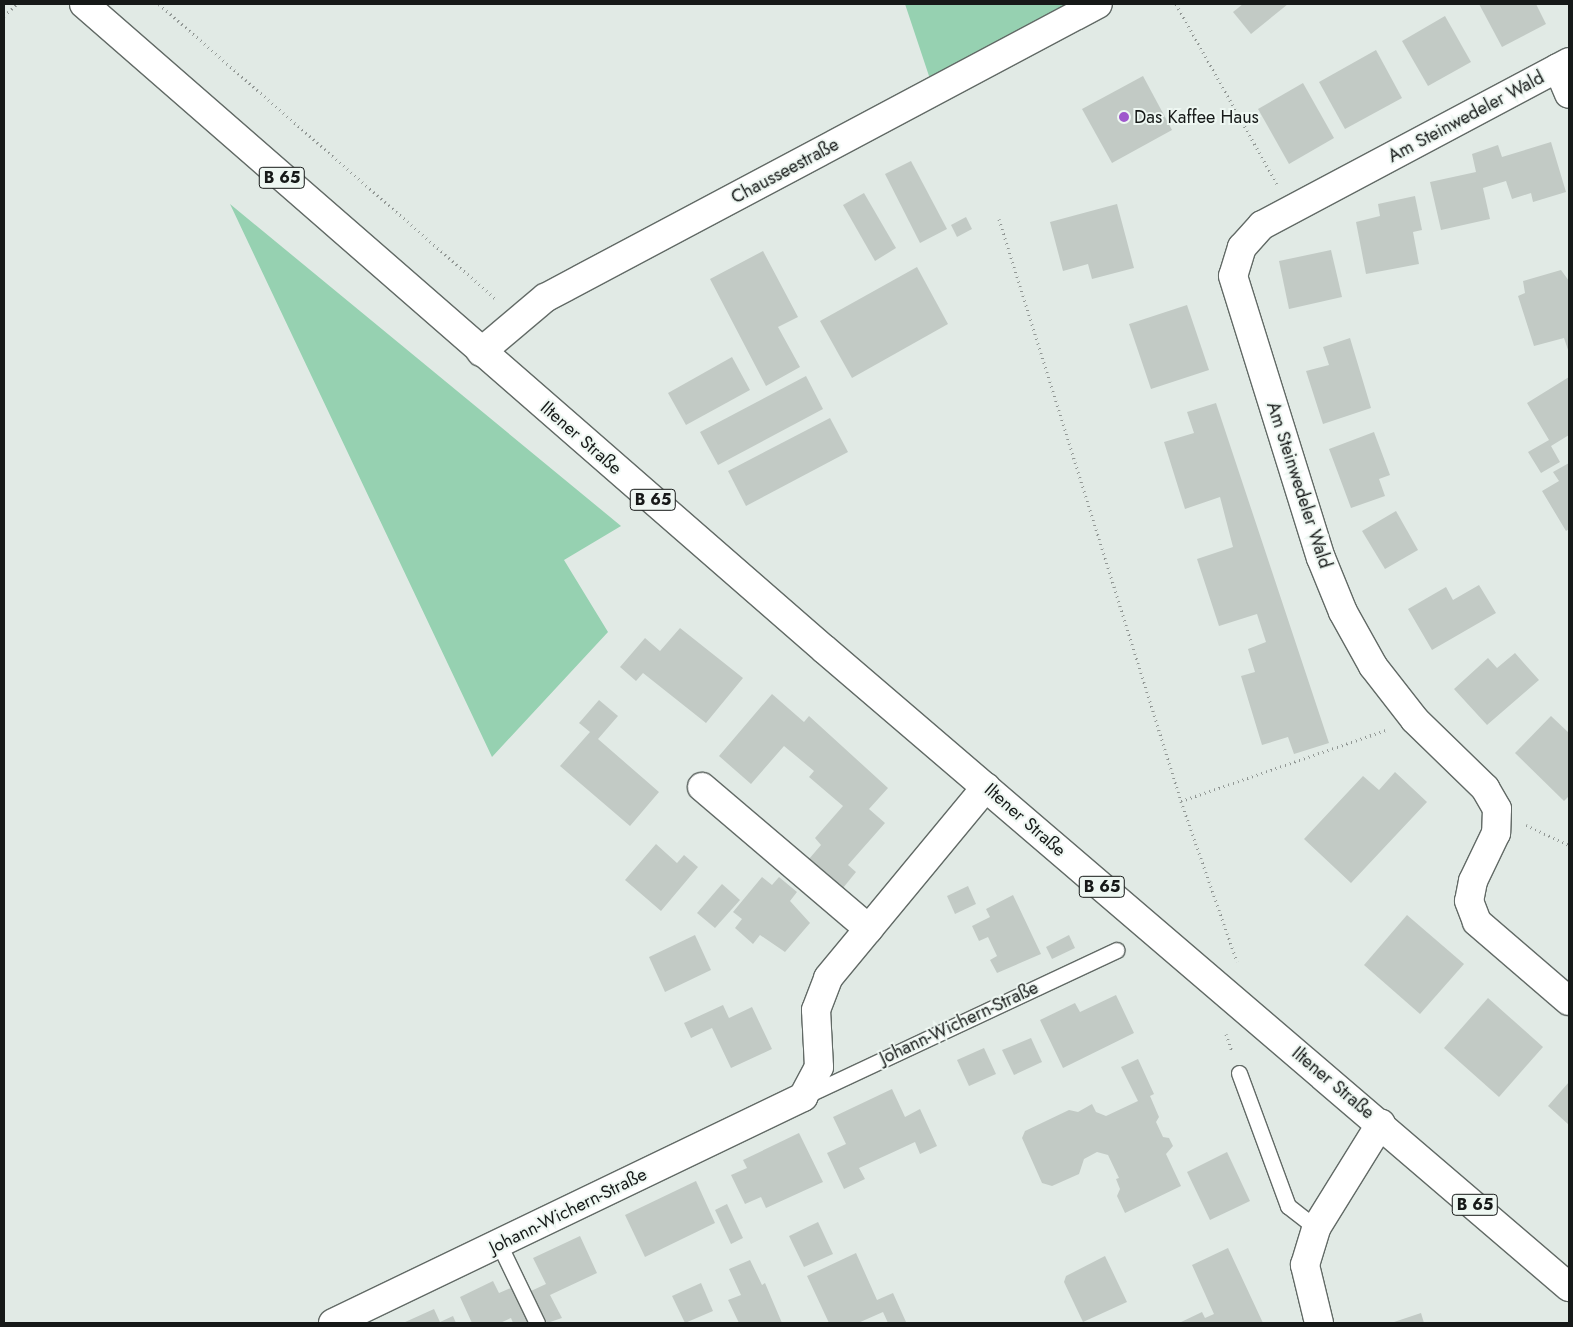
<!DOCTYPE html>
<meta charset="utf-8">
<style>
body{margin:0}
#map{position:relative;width:1573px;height:1327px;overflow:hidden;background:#e1eae5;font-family:Jost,sans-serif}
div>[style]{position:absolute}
.green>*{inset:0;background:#96d1b1}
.building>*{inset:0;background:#c2cac5}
.path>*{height:3px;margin-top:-1.5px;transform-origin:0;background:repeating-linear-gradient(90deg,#929895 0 1px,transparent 0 5px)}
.roads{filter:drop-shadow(1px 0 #626a66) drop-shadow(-1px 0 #626a66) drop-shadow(0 1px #626a66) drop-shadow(0 -1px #626a66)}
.service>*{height:15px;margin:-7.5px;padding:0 7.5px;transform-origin:7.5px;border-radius:7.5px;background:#fff}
.minor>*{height:28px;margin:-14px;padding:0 14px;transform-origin:14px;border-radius:14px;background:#fff}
.primary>*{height:28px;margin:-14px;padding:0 14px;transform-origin:14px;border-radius:14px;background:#fff}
.dots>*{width:14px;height:14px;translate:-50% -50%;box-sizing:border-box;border:2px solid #eef7f2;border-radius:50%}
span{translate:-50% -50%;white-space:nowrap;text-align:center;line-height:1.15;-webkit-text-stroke:4px #eef7f2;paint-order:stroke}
.shield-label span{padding:1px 4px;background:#eef7f2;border:1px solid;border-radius:4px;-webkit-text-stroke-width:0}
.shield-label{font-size:16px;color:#161918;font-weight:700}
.poi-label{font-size:18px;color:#161918}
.left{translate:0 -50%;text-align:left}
.street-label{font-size:18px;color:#161918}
.frame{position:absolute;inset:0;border:5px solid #161918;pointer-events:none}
</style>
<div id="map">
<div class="green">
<div style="clip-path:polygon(905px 4px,1069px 4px,930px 79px)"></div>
<div style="clip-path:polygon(230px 204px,621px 526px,564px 560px,608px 632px,492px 757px)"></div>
</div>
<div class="building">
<div style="clip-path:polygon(1243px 4px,1288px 4px,1251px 34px,1233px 12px)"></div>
<div style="clip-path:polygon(1479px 4px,1536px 4px,1546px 24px,1502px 47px)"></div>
<div style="clip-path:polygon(1445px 16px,1471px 62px,1428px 86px,1402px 41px)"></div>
<div style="clip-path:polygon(1376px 50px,1402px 98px,1345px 129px,1319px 82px)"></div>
<div style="clip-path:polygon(1143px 76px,1172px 130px,1112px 163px,1082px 109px)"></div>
<div style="clip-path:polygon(1303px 83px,1334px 138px,1289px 164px,1258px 109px)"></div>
<div style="clip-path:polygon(1551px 142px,1566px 192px,1533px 202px,1531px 193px,1512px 199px,1506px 181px,1483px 188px,1490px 219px,1441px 230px,1430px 182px,1476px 172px,1472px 154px,1498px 145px,1502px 157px)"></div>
<div style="clip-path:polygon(911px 161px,947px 229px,920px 243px,885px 174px)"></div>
<div style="clip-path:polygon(864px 193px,896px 248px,875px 261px,843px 205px)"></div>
<div style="clip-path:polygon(1415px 196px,1422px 230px,1413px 232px,1419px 264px,1366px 274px,1356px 222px,1380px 216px,1378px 204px)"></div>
<div style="clip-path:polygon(1117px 204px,1134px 268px,1092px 279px,1088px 264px,1063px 271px,1050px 222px)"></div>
<div style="clip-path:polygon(966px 217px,972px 229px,957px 237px,951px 225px)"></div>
<div style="clip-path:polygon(1331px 250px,1342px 297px,1289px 309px,1279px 261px)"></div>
<div style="clip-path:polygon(763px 251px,798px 317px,778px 327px,800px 367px,766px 386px,710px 279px)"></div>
<div style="clip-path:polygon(917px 267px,948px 324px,852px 378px,820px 321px)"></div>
<div style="clip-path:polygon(1561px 270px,1569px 281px,1569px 353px,1564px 338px,1534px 346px,1518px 296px,1525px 293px,1523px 281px)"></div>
<div style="clip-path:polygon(1187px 305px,1209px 370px,1151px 389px,1129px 324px)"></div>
<div style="clip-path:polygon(1350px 338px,1371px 408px,1323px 424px,1306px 371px,1329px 365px,1323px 347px)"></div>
<div style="clip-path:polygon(732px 357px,750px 390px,686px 425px,668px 393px)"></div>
<div style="clip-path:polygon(806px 376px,823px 409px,718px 465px,700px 432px)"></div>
<div style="clip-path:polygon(1569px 377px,1569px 435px,1551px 446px,1560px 462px,1541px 473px,1528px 452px,1549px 440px,1527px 403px)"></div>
<div style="clip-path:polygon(1216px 403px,1329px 743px,1294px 754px,1288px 737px,1262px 745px,1241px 676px,1255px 672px,1248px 649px,1266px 642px,1257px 614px,1219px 626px,1197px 559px,1233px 547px,1220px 497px,1185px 509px,1164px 442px,1194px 433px,1187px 412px)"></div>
<div style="clip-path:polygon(830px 418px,848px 452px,746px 506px,728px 471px)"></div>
<div style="clip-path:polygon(1374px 432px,1390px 475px,1379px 479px,1385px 496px,1351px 508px,1329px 449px)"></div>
<div style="clip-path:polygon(1569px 463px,1569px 529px,1566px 531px,1542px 491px,1559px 481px,1553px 472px)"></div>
<div style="clip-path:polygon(1396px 511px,1418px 550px,1385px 569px,1362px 531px)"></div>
<div style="clip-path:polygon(1479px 585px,1496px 613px,1432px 650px,1408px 609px,1446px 587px,1453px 600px)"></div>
<div style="clip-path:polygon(680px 628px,743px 678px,706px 723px,643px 673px,636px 681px,620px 667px,645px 638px,660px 651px)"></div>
<div style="clip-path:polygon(1515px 653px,1539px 680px,1487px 725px,1454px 689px,1488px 658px,1497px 668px)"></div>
<div style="clip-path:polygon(772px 694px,804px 722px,809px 716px,888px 788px,869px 809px,885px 823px,848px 865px,856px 872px,843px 888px,809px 859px,821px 845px,815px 838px,843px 806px,809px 777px,814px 771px,784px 746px,751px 784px,719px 756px)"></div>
<div style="clip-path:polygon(599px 700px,618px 716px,598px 739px,659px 792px,630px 826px,560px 766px,590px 732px,579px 723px)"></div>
<div style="clip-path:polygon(1551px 716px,1569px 733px,1569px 796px,1564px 801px,1515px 753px)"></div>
<div style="clip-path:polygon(1395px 772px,1427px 802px,1351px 883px,1304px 839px,1363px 776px,1379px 790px)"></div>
<div style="clip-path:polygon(656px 844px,677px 863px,684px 855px,698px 867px,661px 911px,625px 880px)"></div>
<div style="clip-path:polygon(762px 877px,772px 885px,779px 877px,797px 892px,790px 901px,810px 923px,785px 952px,760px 935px,753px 944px,735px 928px,742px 919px,733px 912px)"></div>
<div style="clip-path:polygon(722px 884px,740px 900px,715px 928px,697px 913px)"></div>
<div style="clip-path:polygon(968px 886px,976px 904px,955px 914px,947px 896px)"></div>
<div style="clip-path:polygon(1013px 895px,1041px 954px,997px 973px,990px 960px,997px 956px,988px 937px,979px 941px,972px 926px,990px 917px,986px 909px)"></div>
<div style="clip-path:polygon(1407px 915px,1464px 964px,1420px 1014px,1364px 965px)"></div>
<div style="clip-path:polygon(695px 935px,711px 970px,665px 992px,649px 957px)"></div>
<div style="clip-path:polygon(1069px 935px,1075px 948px,1052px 959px,1046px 947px)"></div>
<div style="clip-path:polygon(1116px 995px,1134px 1033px,1063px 1068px,1040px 1020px,1075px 1003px,1080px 1012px)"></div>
<div style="clip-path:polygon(1488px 998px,1543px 1047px,1499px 1097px,1444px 1048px)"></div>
<div style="clip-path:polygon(723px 1005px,729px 1018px,752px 1007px,772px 1049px,731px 1068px,712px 1028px,691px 1038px,684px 1023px)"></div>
<div style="clip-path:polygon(1031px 1038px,1042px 1062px,1014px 1075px,1002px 1050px)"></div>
<div style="clip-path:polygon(984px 1048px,996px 1074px,969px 1086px,957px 1060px)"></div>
<div style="clip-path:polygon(1138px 1059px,1154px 1094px,1150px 1096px,1159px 1117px,1156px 1122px,1163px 1137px,1169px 1138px,1173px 1146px,1166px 1154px,1181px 1186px,1125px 1213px,1117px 1196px,1120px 1189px,1116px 1179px,1119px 1178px,1108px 1155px,1097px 1152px,1084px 1159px,1079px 1174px,1052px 1186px,1042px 1183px,1022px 1138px,1025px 1131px,1069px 1110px,1078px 1112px,1092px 1104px,1096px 1112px,1106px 1116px,1138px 1101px,1121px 1067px)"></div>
<div style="clip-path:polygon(1569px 1082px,1569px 1125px,1548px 1106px)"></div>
<div style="clip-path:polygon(892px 1089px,905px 1117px,920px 1109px,937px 1146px,920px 1154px,915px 1142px,859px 1168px,865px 1179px,844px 1189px,827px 1153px,846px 1144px,833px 1117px)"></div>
<div style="clip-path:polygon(799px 1133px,823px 1182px,766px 1208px,761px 1197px,745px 1204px,731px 1175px,747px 1168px,743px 1160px)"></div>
<div style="clip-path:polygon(1227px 1152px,1250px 1201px,1210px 1220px,1187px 1172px)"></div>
<div style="clip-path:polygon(696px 1181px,715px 1223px,645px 1257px,625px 1215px)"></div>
<div style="clip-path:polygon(727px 1204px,743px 1238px,731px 1244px,715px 1210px)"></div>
<div style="clip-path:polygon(818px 1222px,833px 1254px,804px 1267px,789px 1236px)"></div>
<div style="clip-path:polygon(580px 1236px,597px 1273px,550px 1295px,562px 1318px,547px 1323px,531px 1291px,546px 1284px,533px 1258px)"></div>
<div style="clip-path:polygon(1228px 1248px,1263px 1323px,1179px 1323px,1202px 1312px,1205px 1318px,1214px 1314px,1192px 1265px)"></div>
<div style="clip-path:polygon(856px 1253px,877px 1300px,893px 1293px,906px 1322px,888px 1323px,883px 1312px,858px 1323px,829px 1323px,807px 1276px)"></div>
<div style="clip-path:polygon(1105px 1256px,1127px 1302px,1083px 1322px,1064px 1282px,1066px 1276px)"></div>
<div style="clip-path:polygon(750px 1260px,762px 1285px,765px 1283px,782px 1323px,739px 1323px,728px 1300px,741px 1295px,729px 1269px)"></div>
<div style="clip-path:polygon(493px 1281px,499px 1293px,513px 1287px,531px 1323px,513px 1323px,511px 1318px,500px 1323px,472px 1323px,460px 1297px)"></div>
<div style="clip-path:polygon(701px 1283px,713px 1311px,685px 1323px,672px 1296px)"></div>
<div style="clip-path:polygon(434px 1309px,440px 1322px,453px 1316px,456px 1323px,403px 1323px)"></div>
<div style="clip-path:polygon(1421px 1313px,1424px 1323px,1391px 1323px)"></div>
</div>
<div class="path">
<div style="left:159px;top:4px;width:449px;rotate:41.2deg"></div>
<div style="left:1176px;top:4px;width:206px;rotate:60.7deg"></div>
<div style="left:4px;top:16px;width:18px;rotate:-43deg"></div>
<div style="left:999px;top:219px;width:610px;rotate:72.63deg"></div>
<div style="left:1181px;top:801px;width:170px;rotate:70.8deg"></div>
<div style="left:1181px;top:801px;width:217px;rotate:-19.1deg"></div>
<div style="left:1526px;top:825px;width:47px;rotate:24.9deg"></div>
<div style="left:1226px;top:1034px;width:18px;rotate:71deg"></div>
</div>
<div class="roads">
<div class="service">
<div style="left:1239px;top:1073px;width:142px;rotate:69.8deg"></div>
<div style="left:1288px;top:1206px;width:36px;rotate:38deg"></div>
<div style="left:805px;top:1096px;width:344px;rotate:-25.1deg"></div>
<div style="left:499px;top:1244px;width:88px;rotate:64.3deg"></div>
</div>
<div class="minor">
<div style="left:1569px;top:62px;width:348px;rotate:152deg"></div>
<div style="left:1262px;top:225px;width:30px;rotate:132deg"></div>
<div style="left:1242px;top:247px;width:30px;rotate:107deg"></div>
<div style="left:1233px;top:276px;width:295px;rotate:72.7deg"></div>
<div style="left:1321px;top:558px;width:58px;rotate:67.8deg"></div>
<div style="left:1343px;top:612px;width:62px;rotate:60.9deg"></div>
<div style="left:1373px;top:666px;width:68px;rotate:52.1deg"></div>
<div style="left:1415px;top:720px;width:98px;rotate:44.2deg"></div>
<div style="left:1485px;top:788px;width:24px;rotate:60deg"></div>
<div style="left:1497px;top:809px;width:24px;rotate:92deg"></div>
<div style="left:1496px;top:833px;width:53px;rotate:115.6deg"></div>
<div style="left:1473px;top:881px;width:20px;rotate:101deg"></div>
<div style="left:1469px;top:901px;width:22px;rotate:69deg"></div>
<div style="left:1477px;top:922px;width:121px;rotate:40.7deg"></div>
<div style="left:1558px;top:68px;width:28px;rotate:67deg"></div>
<div style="left:481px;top:352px;width:84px;rotate:-40.2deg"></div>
<div style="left:545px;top:298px;width:626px;rotate:-28deg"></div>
<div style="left:702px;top:787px;width:219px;rotate:40.4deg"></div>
<div style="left:333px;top:1323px;width:522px;rotate:-25.68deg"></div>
<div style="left:803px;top:1097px;width:34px;rotate:-62deg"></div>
<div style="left:819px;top:1067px;width:57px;rotate:-93deg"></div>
<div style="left:816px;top:1010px;width:34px;rotate:-69deg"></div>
<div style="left:828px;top:978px;width:248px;rotate:-50.4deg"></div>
<div style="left:1319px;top:1323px;width:60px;rotate:-103.6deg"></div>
<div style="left:1305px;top:1265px;width:39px;rotate:-73deg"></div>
<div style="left:1316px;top:1228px;width:123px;rotate:-58.2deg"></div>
</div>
<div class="primary">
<div style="left:84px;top:4px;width:982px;rotate:41.08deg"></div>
<div style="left:824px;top:649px;width:981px;rotate:40.58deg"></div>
</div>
</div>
<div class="dots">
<div style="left:1124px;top:117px;background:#9f58cc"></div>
</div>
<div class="shield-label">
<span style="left:282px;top:178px">B 65</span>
<span style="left:653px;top:500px">B 65</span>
<span style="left:1102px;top:887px">B 65</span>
<span style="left:1475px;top:1205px">B 65</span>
</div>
<div class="poi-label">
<span class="left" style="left:1134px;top:117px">Das Kaffee Haus</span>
</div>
<div class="street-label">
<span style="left:1466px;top:117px;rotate:-28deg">Am Steinwedeler Wald</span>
<span style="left:785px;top:171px;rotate:-28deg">Chausseestraße</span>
<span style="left:581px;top:438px;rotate:41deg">Iltener Straße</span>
<span style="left:1299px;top:485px;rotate:72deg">Am Steinwedeler Wald</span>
<span style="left:1025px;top:820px;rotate:41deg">Iltener Straße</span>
<span style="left:959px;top:1023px;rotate:-25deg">Johann-Wichern-Straße</span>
<span style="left:1333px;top:1083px;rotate:40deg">Iltener Straße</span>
<span style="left:568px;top:1211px;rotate:-26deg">Johann-Wichern-Straße</span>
</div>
<div class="frame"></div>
</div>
